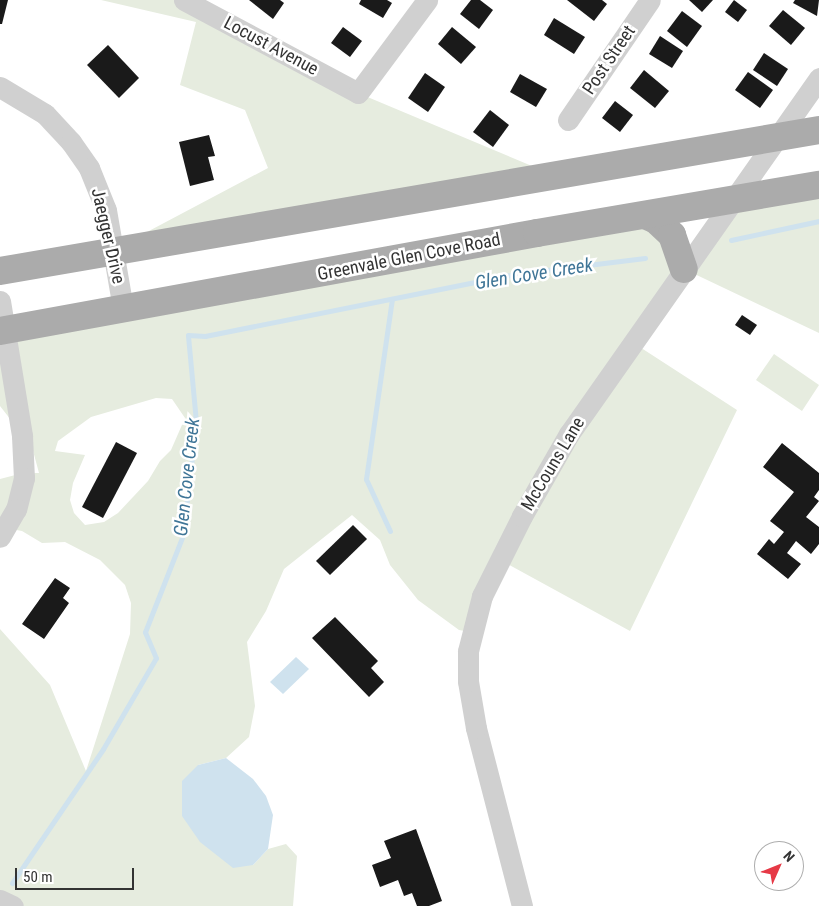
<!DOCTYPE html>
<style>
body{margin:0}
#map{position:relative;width:819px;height:906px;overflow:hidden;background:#fff;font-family:"Roboto Condensed",sans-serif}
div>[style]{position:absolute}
.green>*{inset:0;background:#e6ecdf}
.water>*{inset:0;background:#cfe2ee}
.stream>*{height:5px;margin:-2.5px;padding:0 2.5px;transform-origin:2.5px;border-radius:2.5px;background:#cfe2ee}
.building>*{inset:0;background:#1a1a1a}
.minor>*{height:21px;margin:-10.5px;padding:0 10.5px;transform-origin:10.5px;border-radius:10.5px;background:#d0d0d0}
.major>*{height:28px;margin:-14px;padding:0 14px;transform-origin:14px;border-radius:14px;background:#ababab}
span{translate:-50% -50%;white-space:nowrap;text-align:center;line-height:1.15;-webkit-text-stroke:5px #fff;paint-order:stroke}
.street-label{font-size:18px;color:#333}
.water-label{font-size:19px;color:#3f7597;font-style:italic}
.north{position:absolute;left:754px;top:841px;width:50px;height:50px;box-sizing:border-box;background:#fff;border:1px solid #adadad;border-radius:50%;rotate:46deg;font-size:14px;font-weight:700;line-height:20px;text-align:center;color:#333}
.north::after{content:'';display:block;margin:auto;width:18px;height:22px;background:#e63946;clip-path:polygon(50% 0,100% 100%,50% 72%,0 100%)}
.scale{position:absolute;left:15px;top:868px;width:119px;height:22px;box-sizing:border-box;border:2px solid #333;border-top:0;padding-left:6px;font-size:15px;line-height:18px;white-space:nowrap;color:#333;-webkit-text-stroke:4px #fff;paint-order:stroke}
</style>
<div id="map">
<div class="green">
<div style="clip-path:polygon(101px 0,184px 0,358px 93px,551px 174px,113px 250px,268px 168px,245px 110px,180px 85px,196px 22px)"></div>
<div style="clip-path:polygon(evenodd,819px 185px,819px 333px,684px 269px,632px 342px,737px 410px,630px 631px,500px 560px,471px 632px,459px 630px,418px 600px,390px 565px,380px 540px,352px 515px,284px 569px,266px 611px,247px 642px,255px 706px,249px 737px,226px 758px,198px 765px,253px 865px,268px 849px,286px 844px,297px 856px,293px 906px,0 906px,0 629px,50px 685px,86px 771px,130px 634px,131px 603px,125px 585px,100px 560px,65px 542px,42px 543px,22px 531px,0 527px,0 479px,23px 473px,39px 473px,32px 447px,0 406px,0 331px,647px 216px,682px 258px,730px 202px,819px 185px,156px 398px,172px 399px,185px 418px,171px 450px,160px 461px,148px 481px,118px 513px,104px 522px,85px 525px,74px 513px,70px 500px,73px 483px,85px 455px,55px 451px,58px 441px,91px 417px,156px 398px)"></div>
<div style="clip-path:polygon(774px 354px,819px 385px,802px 411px,756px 380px)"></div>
</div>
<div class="water">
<div style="clip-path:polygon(296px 657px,309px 669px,283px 694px,270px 682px)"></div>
<div style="clip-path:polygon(226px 758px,253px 779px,266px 796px,273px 815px,268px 849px,253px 865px,233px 868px,200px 842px,182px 816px,182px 781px,198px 765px)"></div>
</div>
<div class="stream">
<div style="left:731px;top:240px;width:90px;rotate:-12.2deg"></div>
<div style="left:390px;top:531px;width:57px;rotate:-114.8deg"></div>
<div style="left:366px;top:479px;width:182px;rotate:-81.8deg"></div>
<div style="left:12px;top:883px;width:162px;rotate:-55.8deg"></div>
<div style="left:103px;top:749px;width:105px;rotate:-59.8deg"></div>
<div style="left:156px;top:658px;width:28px;rotate:-113deg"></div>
<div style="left:145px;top:632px;width:104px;rotate:-68.6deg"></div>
<div style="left:183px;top:535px;width:114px;rotate:-83.4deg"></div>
<div style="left:196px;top:422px;width:87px;rotate:-95.3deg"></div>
<div style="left:188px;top:335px;width:17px;rotate:3deg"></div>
<div style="left:205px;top:336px;width:315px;rotate:-11.3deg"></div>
<div style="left:514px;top:274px;width:132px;rotate:-7deg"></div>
</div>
<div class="building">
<div style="clip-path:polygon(0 0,8px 0,2px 24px,0 24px)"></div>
<div style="clip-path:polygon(249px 0,280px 0,284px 3px,273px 19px)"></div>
<div style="clip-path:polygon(361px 0,387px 0,392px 3px,383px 18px,359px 4px)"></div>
<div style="clip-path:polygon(471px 0,480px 0,493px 10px,479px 29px,460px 14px)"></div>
<div style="clip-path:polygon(567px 0,602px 0,607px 4px,594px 21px)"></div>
<div style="clip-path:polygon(689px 0,713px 0,702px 12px)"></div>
<div style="clip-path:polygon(734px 0,747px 10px,738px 22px,725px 12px)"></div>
<div style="clip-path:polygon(795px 0,819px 0,817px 16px,793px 3px)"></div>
<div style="clip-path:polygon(783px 10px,805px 28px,791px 45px,769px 26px)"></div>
<div style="clip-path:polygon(682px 11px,702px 26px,687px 47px,667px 31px)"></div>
<div style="clip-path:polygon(554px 18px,585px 37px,574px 54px,544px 35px)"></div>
<div style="clip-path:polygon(343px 27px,362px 41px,350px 57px,331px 43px)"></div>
<div style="clip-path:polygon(452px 27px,476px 47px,461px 64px,438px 44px)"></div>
<div style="clip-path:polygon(660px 36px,683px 51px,672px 68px,649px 54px)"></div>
<div style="clip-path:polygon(108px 45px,139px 78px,119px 98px,87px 65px)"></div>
<div style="clip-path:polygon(764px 53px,788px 69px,777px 86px,753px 70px)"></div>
<div style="clip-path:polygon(644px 70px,669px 91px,655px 108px,630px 88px)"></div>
<div style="clip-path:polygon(748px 72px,773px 90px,760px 108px,735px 90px)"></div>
<div style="clip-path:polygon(425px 73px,445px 87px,428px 112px,408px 98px)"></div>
<div style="clip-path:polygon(520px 74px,547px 89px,536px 107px,510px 92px)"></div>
<div style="clip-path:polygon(615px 101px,633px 115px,620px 132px,602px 118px)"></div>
<div style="clip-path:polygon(490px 110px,509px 125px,493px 147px,473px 132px)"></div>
<div style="clip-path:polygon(209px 135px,215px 156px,208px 157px,214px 180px,190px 186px,179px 142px)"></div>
<div style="clip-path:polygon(742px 315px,757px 325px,750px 335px,735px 325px)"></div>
<div style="clip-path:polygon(116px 442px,137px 453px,103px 518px,82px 507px)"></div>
<div style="clip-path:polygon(782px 443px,819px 473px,819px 490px,814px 497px,819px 501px,806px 517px,819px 527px,819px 544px,811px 554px,796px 541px,787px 553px,801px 564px,788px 579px,757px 554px,769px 539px,774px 544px,784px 532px,770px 521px,794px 492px,763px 467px)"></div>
<div style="clip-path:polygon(353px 525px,367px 539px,330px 575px,316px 561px)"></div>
<div style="clip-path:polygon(55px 578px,70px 588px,63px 598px,69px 603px,44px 639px,22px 624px)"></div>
<div style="clip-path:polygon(335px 617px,378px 661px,371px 668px,384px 682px,369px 697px,312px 638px)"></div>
<div style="clip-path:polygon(416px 829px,442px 901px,429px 906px,417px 906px,412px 893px,404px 896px,398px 880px,380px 887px,372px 865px,391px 858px,384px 841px)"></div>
</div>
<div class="minor">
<div style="left:184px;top:0;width:197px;rotate:28.1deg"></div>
<div style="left:358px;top:93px;width:116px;rotate:-53.4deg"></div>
<div style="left:0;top:87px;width:52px;rotate:31deg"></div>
<div style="left:45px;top:114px;width:38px;rotate:47deg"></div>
<div style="left:71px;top:142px;width:32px;rotate:55deg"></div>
<div style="left:89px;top:168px;width:45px;rotate:68deg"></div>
<div style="left:106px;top:210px;width:99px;rotate:80.2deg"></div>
<div style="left:568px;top:120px;width:145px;rotate:-55.7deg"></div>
<div style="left:0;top:301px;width:137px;rotate:80.7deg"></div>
<div style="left:22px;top:436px;width:42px;rotate:87.3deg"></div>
<div style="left:24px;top:478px;width:32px;rotate:104deg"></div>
<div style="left:16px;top:509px;width:32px;rotate:120deg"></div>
<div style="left:0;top:900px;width:14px;rotate:25deg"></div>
<div style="left:522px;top:906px;width:184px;rotate:-104.5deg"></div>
<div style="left:476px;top:728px;width:48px;rotate:-99.7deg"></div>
<div style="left:468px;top:681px;width:30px;rotate:-90deg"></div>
<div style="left:468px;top:651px;width:57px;rotate:-75.7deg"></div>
<div style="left:482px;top:596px;width:89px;rotate:-63.4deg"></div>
<div style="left:522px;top:516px;width:95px;rotate:-60.2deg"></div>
<div style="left:569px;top:434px;width:435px;rotate:-54.9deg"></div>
</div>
<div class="major">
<div style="left:647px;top:216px;width:10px;rotate:24deg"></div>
<div style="left:656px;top:220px;width:22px;rotate:43deg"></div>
<div style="left:672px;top:235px;width:36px;rotate:71deg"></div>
<div style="left:0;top:271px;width:831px;rotate:-9.77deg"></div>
<div style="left:0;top:331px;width:546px;rotate:-10.34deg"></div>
<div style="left:537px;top:233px;width:286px;rotate:-9.7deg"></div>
</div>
<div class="street-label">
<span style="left:271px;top:46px;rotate:28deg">Locust Avenue</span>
<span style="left:609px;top:60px;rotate:-56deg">Post Street</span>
<span style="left:108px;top:236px;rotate:77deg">Jaegger Drive</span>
<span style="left:409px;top:257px;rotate:-11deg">Greenvale Glen Cove Road</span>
<span style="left:553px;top:464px;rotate:-59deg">McCouns Lane</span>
</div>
<div class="water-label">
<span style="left:534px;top:274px;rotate:-9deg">Glen Cove Creek</span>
<span style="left:187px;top:477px;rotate:-84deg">Glen Cove Creek</span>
</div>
<div class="north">N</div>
<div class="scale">50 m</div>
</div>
